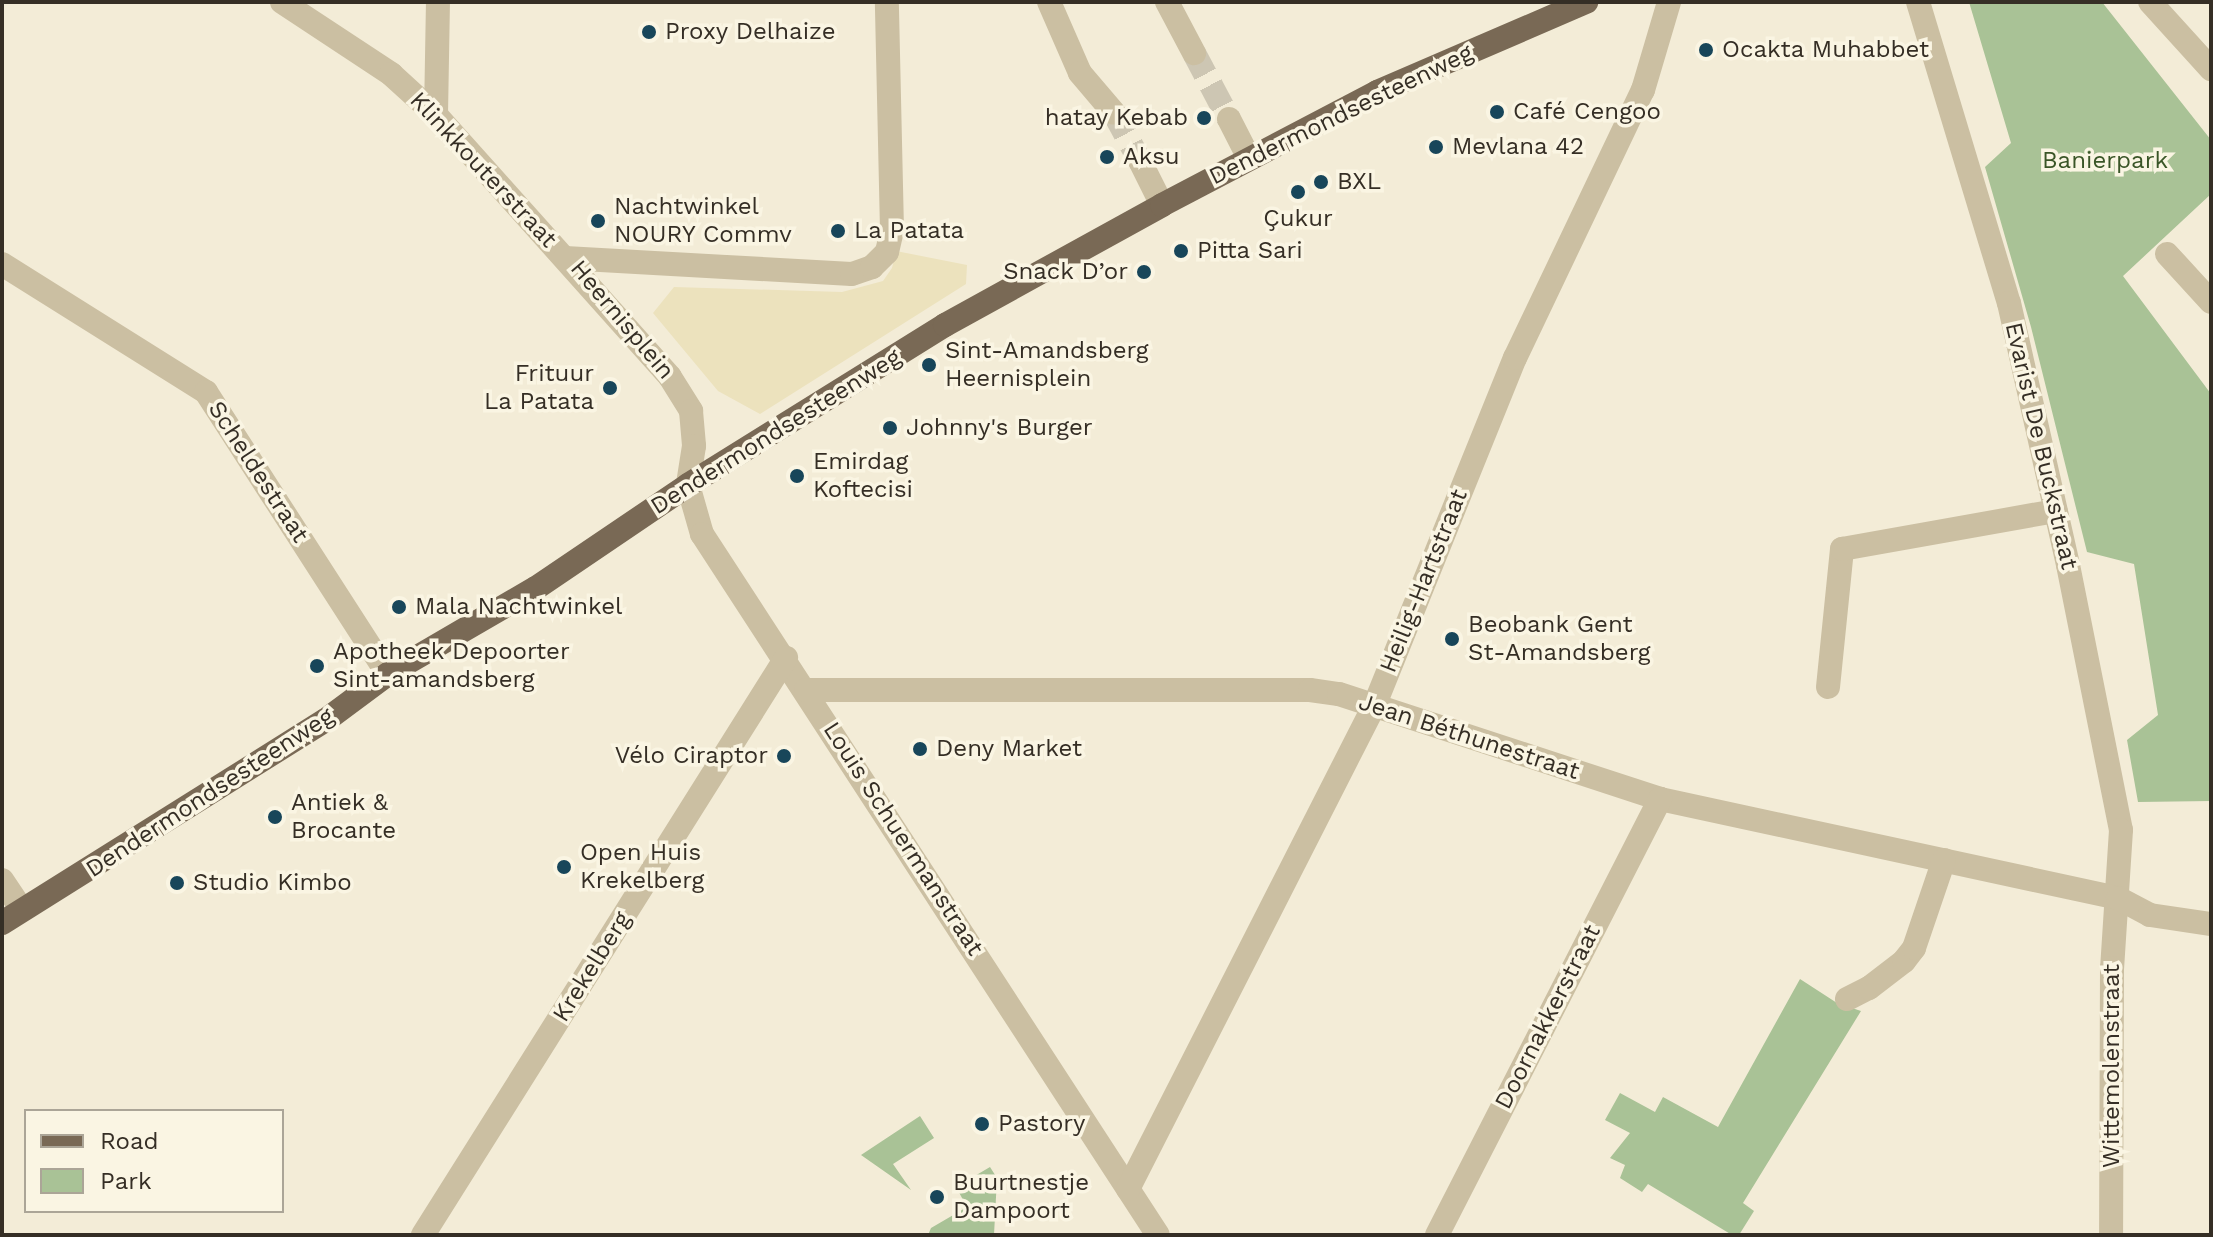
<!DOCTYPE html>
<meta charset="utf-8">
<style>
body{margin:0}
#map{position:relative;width:2213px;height:1237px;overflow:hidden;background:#f3ecd7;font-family:"Work Sans",sans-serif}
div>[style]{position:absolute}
.green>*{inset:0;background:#a9c296}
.plaza>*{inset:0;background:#ece2bd}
.minor-tunnel>*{height:24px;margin-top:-12px;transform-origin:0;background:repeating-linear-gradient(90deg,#cdc6b3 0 24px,transparent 0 36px)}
.minor>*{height:24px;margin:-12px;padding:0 12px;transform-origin:12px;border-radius:12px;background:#cbbfa2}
.major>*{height:24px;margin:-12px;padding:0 12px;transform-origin:12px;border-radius:12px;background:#796955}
.dots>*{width:22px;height:22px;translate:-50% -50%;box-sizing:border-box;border:4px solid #faf5e3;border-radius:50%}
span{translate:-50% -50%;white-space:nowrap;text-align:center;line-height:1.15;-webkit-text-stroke:7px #faf5e3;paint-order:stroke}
.poi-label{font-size:24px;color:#352e25}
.left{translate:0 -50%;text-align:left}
.right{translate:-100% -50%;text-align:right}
.street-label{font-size:24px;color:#352e25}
.park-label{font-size:24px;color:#3a5527}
.frame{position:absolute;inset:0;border:4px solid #352e25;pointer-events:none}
.legend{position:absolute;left:24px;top:1109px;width:260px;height:104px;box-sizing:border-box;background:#faf5e3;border:2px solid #aba597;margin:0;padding:10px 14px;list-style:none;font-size:24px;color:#352e25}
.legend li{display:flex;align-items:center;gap:16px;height:40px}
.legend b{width:40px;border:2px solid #aba597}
</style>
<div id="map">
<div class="green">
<div style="clip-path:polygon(1969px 2px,2102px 2px,2211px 140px,2211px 194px,2123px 276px,2211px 394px,2211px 801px,2138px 802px,2127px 740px,2158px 715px,2134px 564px,2087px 552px,2031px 327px,1985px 167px,2011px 143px)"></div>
<div style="clip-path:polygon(1800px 979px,1837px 1003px,1861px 1011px,1743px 1203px,1754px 1211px,1739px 1235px,1732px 1235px,1648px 1184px,1642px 1192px,1620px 1178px,1625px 1165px,1610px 1158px,1630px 1133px,1605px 1120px,1620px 1093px,1655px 1112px,1663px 1097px,1718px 1127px)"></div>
<div style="clip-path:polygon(920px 1116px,934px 1138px,893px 1164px,911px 1190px,861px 1155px)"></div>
<div style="clip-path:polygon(990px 1167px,997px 1178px,994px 1235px,928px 1235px,931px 1228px,967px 1207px,956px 1187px)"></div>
</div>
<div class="plaza">
<div style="clip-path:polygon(896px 251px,967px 265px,966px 284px,760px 414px,718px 391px,653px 313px,674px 287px,842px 292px,883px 281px,892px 268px)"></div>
</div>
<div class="minor-tunnel">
<div style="left:1194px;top:53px;width:75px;rotate:62.1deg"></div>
<div style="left:1114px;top:113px;width:57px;rotate:61.6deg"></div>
</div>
<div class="minor">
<div style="left:282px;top:2px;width:131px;rotate:33.4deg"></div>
<div style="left:391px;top:74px;width:61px;rotate:42.3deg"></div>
<div style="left:436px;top:115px;width:351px;rotate:48.2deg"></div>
<div style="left:670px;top:377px;width:40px;rotate:58deg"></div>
<div style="left:691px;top:411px;width:35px;rotate:85deg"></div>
<div style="left:694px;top:446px;width:39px;rotate:99deg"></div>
<div style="left:688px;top:485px;width:51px;rotate:74.1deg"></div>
<div style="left:702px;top:534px;width:836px;rotate:56.96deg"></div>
<div style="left:1049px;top:2px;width:77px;rotate:66.4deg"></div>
<div style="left:1080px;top:73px;width:52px;rotate:49.6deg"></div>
<div style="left:1167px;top:2px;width:58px;rotate:62.1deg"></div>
<div style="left:1918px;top:2px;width:314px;rotate:73.2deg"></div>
<div style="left:2009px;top:303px;width:269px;rotate:77.3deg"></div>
<div style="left:2068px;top:565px;width:270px;rotate:78.7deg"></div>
<div style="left:2121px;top:830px;width:138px;rotate:93.7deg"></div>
<div style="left:2112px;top:968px;width:267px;rotate:90.2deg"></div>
<div style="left:2150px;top:2px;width:91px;rotate:47.7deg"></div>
<div style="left:436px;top:115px;width:113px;rotate:-89deg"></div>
<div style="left:1229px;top:119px;width:44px;rotate:62.9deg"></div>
<div style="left:1141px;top:163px;width:47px;rotate:63.4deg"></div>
<div style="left:2167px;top:254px;width:65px;rotate:47.5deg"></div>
<div style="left:565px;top:258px;width:287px;rotate:3.2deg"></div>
<div style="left:852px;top:274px;width:21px;rotate:-19deg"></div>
<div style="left:872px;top:267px;width:21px;rotate:-45deg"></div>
<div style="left:887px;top:252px;width:23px;rotate:-77deg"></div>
<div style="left:892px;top:230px;width:228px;rotate:-91.3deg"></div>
<div style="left:2px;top:264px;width:241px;rotate:32.1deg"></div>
<div style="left:206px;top:392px;width:336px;rotate:57.2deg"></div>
<div style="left:1828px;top:687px;width:139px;rotate:-84.2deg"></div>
<div style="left:1842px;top:549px;width:217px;rotate:-10.1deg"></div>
<div style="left:806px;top:690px;width:504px"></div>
<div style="left:1310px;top:690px;width:29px;rotate:8deg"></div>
<div style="left:1339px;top:694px;width:338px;rotate:18.1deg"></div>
<div style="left:1660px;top:799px;width:469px;rotate:12.2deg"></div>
<div style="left:2118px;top:898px;width:36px;rotate:28deg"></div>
<div style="left:2150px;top:915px;width:62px;rotate:8.4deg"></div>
<div style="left:2px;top:880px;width:36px;rotate:56deg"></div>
<div style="left:1847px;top:999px;width:25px;rotate:-27deg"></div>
<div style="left:1869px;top:988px;width:44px;rotate:-37.6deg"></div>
<div style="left:1904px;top:961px;width:16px;rotate:-52deg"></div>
<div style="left:1914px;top:948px;width:93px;rotate:-71.2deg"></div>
<div style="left:1128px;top:1189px;width:544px;rotate:-63.01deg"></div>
<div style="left:1375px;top:704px;width:373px;rotate:-68deg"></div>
<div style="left:1515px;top:358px;width:297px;rotate:-64.5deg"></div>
<div style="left:1643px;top:90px;width:92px;rotate:-73.5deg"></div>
<div style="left:423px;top:1235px;width:682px;rotate:-57.83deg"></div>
<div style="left:1437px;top:1235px;width:490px;rotate:-62.9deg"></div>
</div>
<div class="major">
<div style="left:2px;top:923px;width:382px;rotate:-32.1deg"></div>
<div style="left:326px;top:720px;width:77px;rotate:-36.6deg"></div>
<div style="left:388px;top:674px;width:171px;rotate:-30.2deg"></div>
<div style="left:536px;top:588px;width:184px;rotate:-34.1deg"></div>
<div style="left:688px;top:485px;width:303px;rotate:-31.9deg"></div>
<div style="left:945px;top:325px;width:248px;rotate:-28.9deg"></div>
<div style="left:1162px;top:205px;width:243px;rotate:-27.7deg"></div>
<div style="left:1377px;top:92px;width:228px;rotate:-23.3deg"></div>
</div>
<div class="dots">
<div style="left:649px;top:32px;background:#18465a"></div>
<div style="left:1706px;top:50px;background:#18465a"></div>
<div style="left:1497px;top:112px;background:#18465a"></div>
<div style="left:1204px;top:118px;background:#18465a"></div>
<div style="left:1436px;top:147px;background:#18465a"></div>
<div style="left:1107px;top:157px;background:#18465a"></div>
<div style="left:1321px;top:182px;background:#18465a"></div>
<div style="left:1298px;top:192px;background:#18465a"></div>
<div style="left:598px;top:221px;background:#18465a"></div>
<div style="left:838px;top:231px;background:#18465a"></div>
<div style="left:1181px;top:251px;background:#18465a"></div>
<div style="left:1144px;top:272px;background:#18465a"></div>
<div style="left:929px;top:365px;background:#18465a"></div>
<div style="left:610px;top:388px;background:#18465a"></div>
<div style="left:890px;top:428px;background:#18465a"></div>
<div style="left:797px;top:476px;background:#18465a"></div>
<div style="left:399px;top:607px;background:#18465a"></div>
<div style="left:1452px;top:639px;background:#18465a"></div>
<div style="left:317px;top:666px;background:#18465a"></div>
<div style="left:920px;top:749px;background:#18465a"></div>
<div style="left:784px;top:756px;background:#18465a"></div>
<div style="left:275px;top:817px;background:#18465a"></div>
<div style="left:564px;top:867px;background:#18465a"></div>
<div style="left:177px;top:883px;background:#18465a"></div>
<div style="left:982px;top:1124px;background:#18465a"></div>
<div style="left:937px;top:1197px;background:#18465a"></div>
</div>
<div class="poi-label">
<span class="left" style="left:665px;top:32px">Proxy Delhaize</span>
<span class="left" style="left:1722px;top:50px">Ocakta Muhabbet</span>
<span class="left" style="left:1513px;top:112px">Café Cengoo</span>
<span class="right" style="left:1188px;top:118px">hatay Kebab</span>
<span class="left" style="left:1452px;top:147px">Mevlana 42</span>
<span class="left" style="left:1123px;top:157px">Aksu</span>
<span class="left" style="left:1337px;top:182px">BXL</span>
<span class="left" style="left:614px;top:221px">Nachtwinkel<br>NOURY Commv</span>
<span style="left:1298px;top:219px">Çukur</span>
<span class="left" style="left:854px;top:231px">La Patata</span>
<span class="left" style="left:1197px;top:251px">Pitta Sari</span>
<span class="right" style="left:1128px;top:272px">Snack D’or</span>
<span class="left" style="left:945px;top:365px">Sint-Amandsberg<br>Heernisplein</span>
<span class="right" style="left:594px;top:388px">Frituur<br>La Patata</span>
<span class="left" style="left:906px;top:428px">Johnny's Burger</span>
<span class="left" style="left:813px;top:476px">Emirdag<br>Koftecisi</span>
<span class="left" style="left:415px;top:607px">Mala Nachtwinkel</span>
<span class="left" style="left:1468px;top:639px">Beobank Gent<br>St-Amandsberg</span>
<span class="left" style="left:333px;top:666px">Apotheek Depoorter<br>Sint-amandsberg</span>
<span class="left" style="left:936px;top:749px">Deny Market</span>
<span class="right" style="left:768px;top:756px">Vélo Ciraptor</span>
<span class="left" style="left:291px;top:817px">Antiek &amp;<br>Brocante</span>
<span class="left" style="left:580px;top:867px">Open Huis<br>Krekelberg</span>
<span class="left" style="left:193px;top:883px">Studio Kimbo</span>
<span class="left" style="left:998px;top:1124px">Pastory</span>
<span class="left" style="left:953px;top:1197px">Buurtnestje<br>Dampoort</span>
</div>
<div class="street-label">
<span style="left:1341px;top:115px;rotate:-26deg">Dendermondsesteenweg</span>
<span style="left:483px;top:170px;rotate:47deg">Klinkkouterstraat</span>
<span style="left:622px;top:320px;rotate:50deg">Heernisplein</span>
<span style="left:776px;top:432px;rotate:-32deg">Dendermondsesteenweg</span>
<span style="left:2041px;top:446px;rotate:77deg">Evarist De Buckstraat</span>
<span style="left:258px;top:472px;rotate:57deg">Scheldestraat</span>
<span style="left:1424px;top:581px;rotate:-68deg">Heilig-Hartstraat</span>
<span style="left:1469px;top:737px;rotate:18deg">Jean Béthunestraat</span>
<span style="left:210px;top:793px;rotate:-33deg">Dendermondsesteenweg</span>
<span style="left:903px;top:839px;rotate:57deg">Louis Schuermanstraat</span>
<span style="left:592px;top:967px;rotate:-58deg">Krekelberg</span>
<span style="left:1548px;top:1017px;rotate:-63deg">Doornakkerstraat</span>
<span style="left:2112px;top:1066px;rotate:-90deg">Wittemolenstraat</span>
</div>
<div class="park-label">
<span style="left:2105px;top:161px">Banierpark</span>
</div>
<div class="frame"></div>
<ul class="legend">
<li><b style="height:10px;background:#796955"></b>Road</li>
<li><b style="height:22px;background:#a9c296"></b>Park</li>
</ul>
</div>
